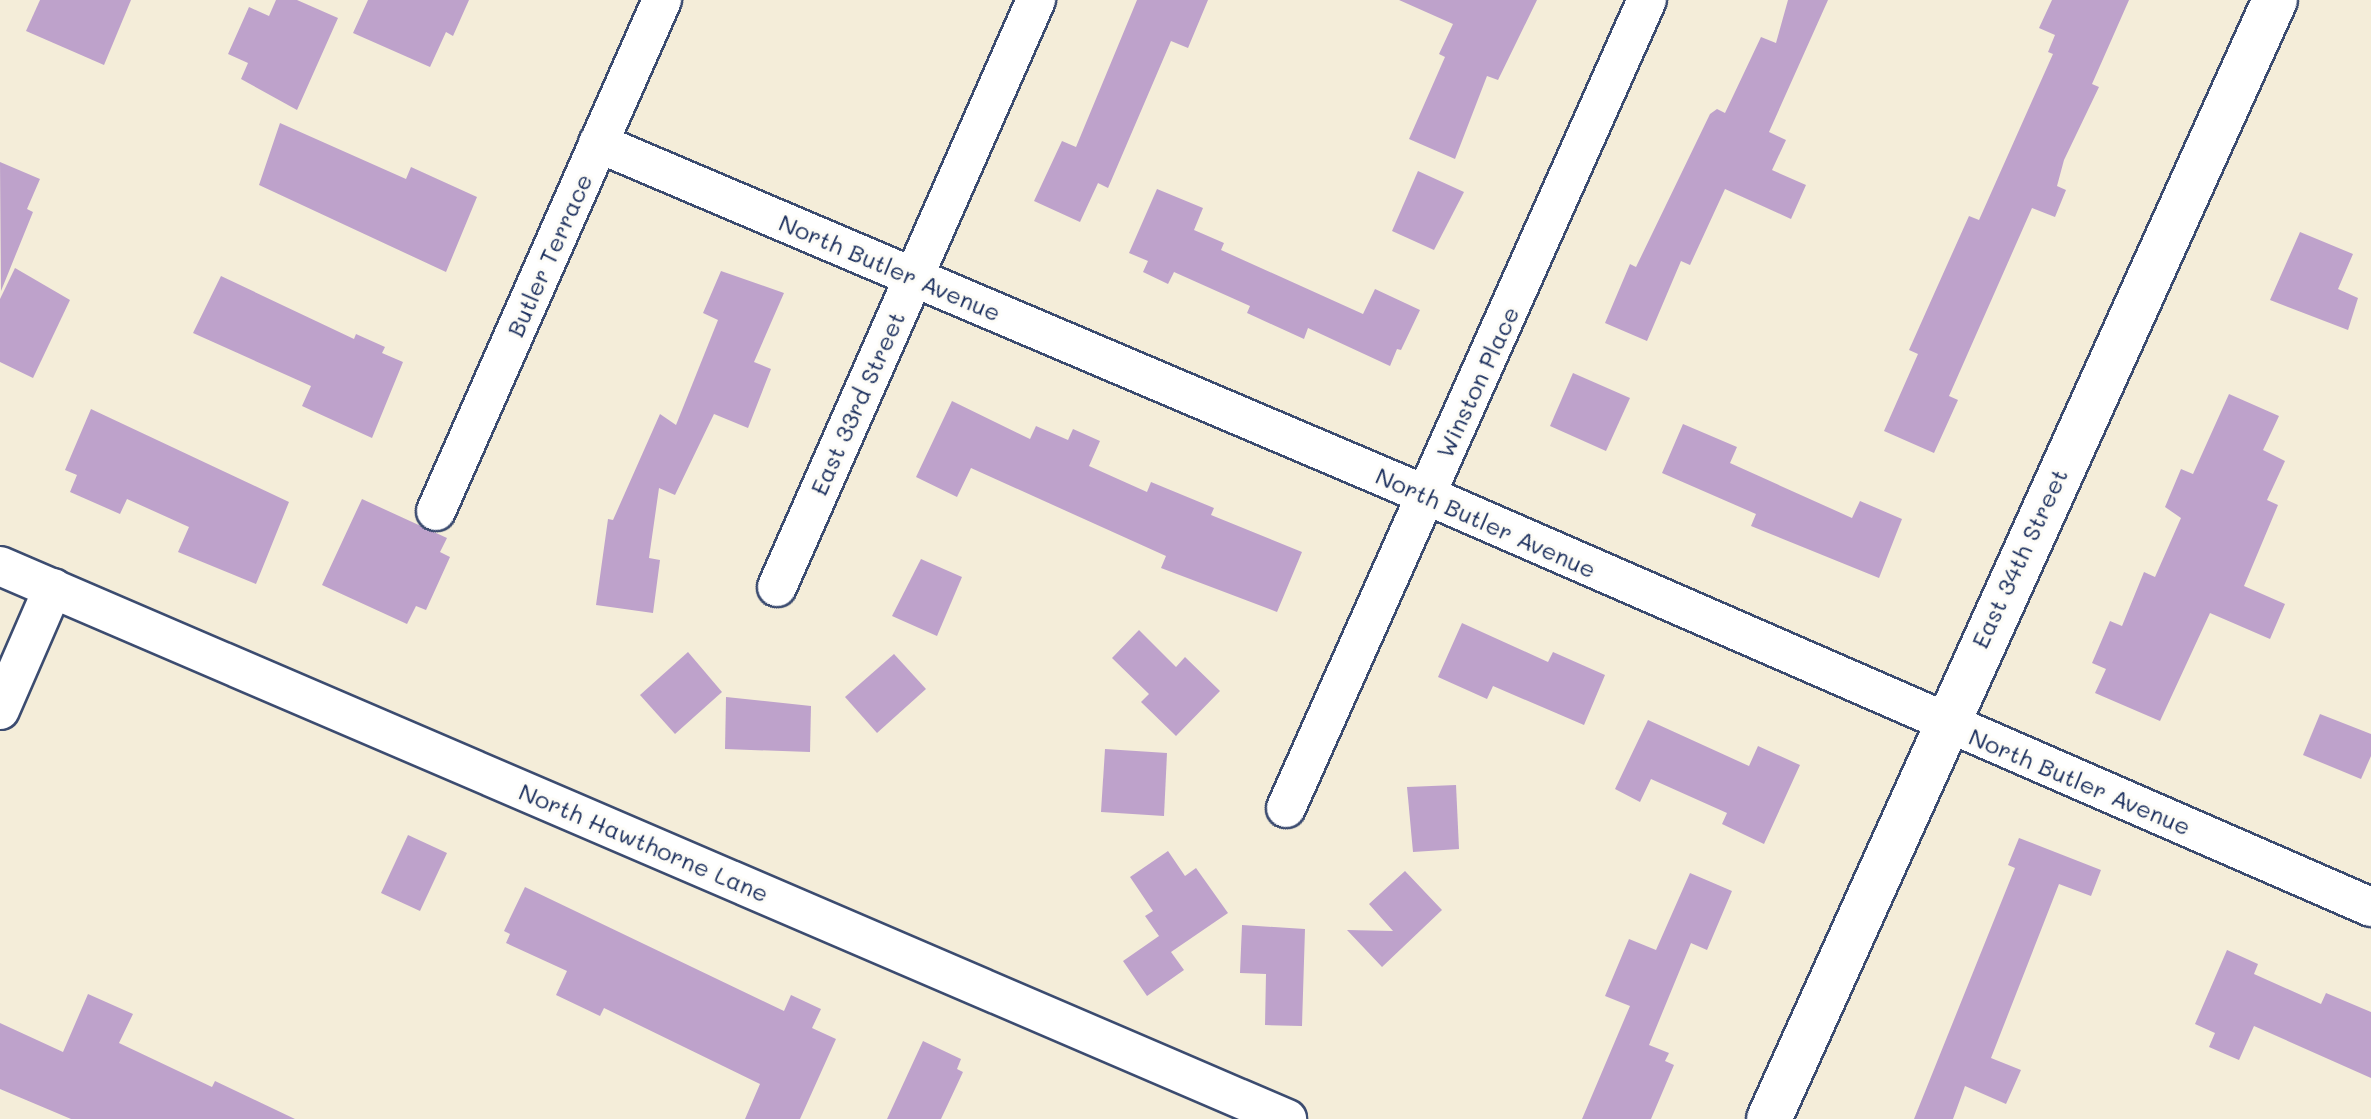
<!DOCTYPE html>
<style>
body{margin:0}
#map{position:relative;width:2371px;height:1119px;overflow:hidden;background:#f4edd9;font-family:Mali,sans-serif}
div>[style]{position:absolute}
.building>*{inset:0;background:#bea2cb}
.roads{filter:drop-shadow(2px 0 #3c4c70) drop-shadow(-2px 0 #3c4c70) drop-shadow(0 2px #3c4c70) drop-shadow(0 -2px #3c4c70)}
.minor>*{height:38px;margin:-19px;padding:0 19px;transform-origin:19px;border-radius:19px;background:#fff}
.secondary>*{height:44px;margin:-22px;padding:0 22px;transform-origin:22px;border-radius:22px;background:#fff}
span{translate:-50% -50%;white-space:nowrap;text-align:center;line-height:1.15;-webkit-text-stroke:6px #fdfcf7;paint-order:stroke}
.street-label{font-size:24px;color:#1b2f5e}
</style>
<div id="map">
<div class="building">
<div style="clip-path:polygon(40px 0,131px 0,104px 65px,26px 31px)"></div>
<div style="clip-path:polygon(276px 0,297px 0,338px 18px,297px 110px,241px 79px,248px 63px,228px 54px,249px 7px,269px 16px)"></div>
<div style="clip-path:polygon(368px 0,469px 0,453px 36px,446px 32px,430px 67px,353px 33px)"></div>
<div style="clip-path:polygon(1137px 0,1208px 0,1188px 48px,1171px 41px,1108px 188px,1098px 183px,1080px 222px,1034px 201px,1062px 141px,1076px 147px)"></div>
<div style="clip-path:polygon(1399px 0,1537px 0,1498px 80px,1487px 76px,1455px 159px,1409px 139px,1445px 57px,1439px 54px,1453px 24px)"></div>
<div style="clip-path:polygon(1788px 0,1828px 0,1769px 132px,1786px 140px,1772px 170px,1806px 185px,1791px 219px,1725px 189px,1690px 265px,1681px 261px,1647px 341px,1605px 323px,1630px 264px,1636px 267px,1710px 114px,1717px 109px,1725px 113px,1761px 37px,1776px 43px)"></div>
<div style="clip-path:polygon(2052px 0,2129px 0,2092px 84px,2099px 87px,2064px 160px,2057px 186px,2066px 190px,2055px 217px,2032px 208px,1949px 396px,1958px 400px,1934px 453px,1884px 431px,1918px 354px,1909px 350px,1934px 294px,1969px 216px,1979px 220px,2053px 54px,2048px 52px,2055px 35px,2039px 28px)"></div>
<div style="clip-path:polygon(280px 123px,406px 179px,411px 167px,477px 197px,446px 272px,259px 185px)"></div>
<div style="clip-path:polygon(0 162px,40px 179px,27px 209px,33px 212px,1px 291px)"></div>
<div style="clip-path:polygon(1418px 171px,1464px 192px,1434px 250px,1392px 231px)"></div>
<div style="clip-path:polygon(1157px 189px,1203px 208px,1194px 230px,1224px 243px,1221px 250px,1363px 314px,1375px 289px,1420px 310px,1401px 350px,1397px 349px,1390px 366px,1308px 328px,1304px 339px,1247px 313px,1250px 306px,1174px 272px,1168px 284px,1143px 272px,1148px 261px,1129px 253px)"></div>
<div style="clip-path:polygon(2300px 232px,2353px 254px,2338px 289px,2358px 298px,2348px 330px,2270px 300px)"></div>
<div style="clip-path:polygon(15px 268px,70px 300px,33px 378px,0 362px,0 299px)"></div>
<div style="clip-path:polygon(721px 271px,784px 293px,754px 362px,771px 369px,748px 428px,714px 414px,675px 495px,659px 488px,649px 558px,660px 560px,653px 613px,596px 605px,608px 519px,613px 520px,660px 414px,676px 425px,718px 320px,703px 313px)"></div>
<div style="clip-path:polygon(221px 276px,354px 339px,356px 334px,385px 347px,382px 353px,403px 362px,372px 438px,302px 406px,311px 386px,193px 333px)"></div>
<div style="clip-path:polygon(1573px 373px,1630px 398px,1606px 451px,1550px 426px)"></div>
<div style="clip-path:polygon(2229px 394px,2279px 416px,2263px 450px,2285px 461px,2267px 500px,2278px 505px,2244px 586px,2285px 604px,2270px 639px,2210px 613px,2160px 721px,2095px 693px,2106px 669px,2092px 663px,2110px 621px,2122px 626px,2144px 572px,2155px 577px,2181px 518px,2165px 507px,2181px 469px,2193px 474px)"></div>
<div style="clip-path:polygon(952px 401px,1030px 439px,1036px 426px,1068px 440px,1073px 429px,1100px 441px,1089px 466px,1147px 492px,1151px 482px,1214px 508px,1211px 515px,1302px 552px,1277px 612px,1161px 568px,1166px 556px,971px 468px,957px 497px,916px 477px)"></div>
<div style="clip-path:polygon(91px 409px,289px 502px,256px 584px,178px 552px,189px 527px,127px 499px,120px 514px,70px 492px,77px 475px,65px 470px)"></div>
<div style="clip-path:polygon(1683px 424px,1737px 447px,1730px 463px,1852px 518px,1860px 501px,1902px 519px,1879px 578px,1751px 526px,1756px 514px,1662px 473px)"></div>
<div style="clip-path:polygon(362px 499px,447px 538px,440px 552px,450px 557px,426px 610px,416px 606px,407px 624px,322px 585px)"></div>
<div style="clip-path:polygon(921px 559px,962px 577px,937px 636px,892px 616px)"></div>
<div style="clip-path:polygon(1462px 623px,1548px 662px,1553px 652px,1605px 675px,1584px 725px,1493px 686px,1487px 699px,1438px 677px)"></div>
<div style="clip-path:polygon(1139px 630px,1176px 667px,1185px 657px,1220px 691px,1176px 736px,1141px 702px,1149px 694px,1112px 658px)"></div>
<div style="clip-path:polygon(688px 652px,722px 692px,675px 734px,640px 695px)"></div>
<div style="clip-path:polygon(894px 654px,926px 689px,877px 733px,845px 697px)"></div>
<div style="clip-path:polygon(726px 697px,811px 706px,810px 752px,725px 749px)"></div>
<div style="clip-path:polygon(2320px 714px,2371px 734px,2371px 756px,2361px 779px,2303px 755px)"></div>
<div style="clip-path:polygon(1648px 720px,1749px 766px,1758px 746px,1800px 765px,1764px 844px,1722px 824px,1727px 813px,1651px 779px,1640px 802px,1615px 789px)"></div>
<div style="clip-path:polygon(1105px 749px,1167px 753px,1164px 816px,1101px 812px)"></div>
<div style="clip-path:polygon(1456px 785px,1459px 849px,1413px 852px,1407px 787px)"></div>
<div style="clip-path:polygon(408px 835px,447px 853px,420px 911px,381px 893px)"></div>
<div style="clip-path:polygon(2019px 838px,2101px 870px,2091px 896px,2059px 884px,1991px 1058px,2021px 1070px,2006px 1104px,1965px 1086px,1953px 1119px,1914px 1119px,2015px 868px,2008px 865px)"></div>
<div style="clip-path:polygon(1168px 851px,1185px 876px,1196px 868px,1228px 913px,1171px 952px,1184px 970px,1147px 996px,1123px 961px,1159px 936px,1145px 916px,1153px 911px,1130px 877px)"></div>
<div style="clip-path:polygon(1405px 871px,1442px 910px,1382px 967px,1347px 930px,1393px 931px,1369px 904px)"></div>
<div style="clip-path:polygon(1690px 873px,1732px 891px,1707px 950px,1691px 943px,1649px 1045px,1669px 1053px,1665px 1061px,1674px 1065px,1651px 1119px,1582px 1119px,1630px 1006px,1605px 996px,1629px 939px,1656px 950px)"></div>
<div style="clip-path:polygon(525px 887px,784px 1011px,791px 995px,821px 1009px,812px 1028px,836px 1039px,800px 1119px,745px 1119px,760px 1084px,604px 1008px,600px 1016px,556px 995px,567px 971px,506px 943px,510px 934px,504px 931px)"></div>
<div style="clip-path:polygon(1242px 925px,1305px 929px,1302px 1026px,1265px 1025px,1266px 974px,1240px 973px)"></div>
<div style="clip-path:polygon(2227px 950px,2258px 964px,2254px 974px,2321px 1004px,2326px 993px,2371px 1012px,2371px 1078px,2254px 1026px,2239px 1060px,2209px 1047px,2215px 1033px,2195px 1024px)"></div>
<div style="clip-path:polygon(88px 994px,133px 1014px,119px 1043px,212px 1087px,215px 1081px,295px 1119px,71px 1119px,0 1089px,0 1023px,63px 1052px)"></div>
<div style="clip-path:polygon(923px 1041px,961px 1059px,957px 1069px,963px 1072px,941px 1119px,887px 1119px)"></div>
</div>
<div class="roads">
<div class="minor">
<div style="left:598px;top:143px;width:900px;rotate:23.03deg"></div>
<div style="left:1426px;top:495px;width:1031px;rotate:23.56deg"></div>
<div style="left:436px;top:511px;width:559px;rotate:-66.14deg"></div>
<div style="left:0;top:566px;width:1401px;rotate:23.25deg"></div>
<div style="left:777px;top:587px;width:642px;rotate:-66.19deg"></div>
<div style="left:0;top:710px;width:133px;rotate:-66.5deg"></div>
<div style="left:1286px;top:808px;width:885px;rotate:-65.93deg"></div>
</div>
<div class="secondary">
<div style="left:1769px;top:1119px;width:1228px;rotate:-65.67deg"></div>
</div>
</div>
<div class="street-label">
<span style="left:549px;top:255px;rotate:-66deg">Butler Terrace</span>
<span style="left:890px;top:267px;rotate:23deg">North Butler Avenue</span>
<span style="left:1477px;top:382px;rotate:-65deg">Winston Place</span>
<span style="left:857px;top:403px;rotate:-66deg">East 33rd Street</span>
<span style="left:1486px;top:522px;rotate:24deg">North Butler Avenue</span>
<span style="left:2019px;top:558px;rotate:-65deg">East 34th Street</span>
<span style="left:2080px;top:781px;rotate:23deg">North Butler Avenue</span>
<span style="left:644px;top:842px;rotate:23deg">North Hawthorne Lane</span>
</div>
</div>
